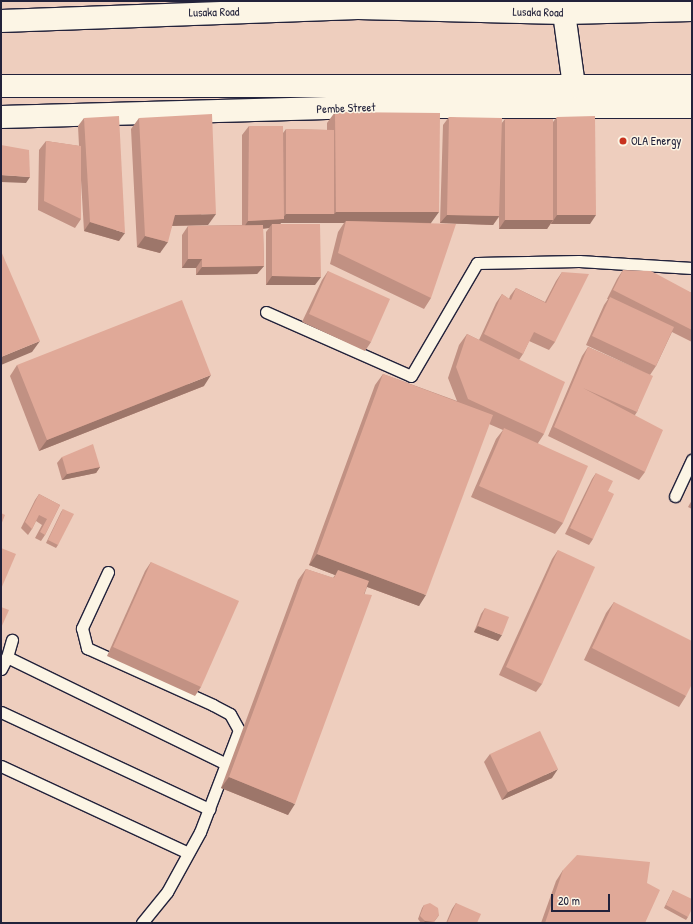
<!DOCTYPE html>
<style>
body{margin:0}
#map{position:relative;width:693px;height:924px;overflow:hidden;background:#f4dece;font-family:"Patrick Hand",sans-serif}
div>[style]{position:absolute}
.built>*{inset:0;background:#eecebe}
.roads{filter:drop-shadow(1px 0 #22223b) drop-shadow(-1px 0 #22223b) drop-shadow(0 1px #22223b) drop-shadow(0 -1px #22223b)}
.lane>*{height:11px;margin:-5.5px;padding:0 5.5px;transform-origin:5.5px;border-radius:5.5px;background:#fcf5e5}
.street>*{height:22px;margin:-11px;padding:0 11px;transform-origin:11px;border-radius:11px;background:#fcf5e5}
.secondary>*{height:22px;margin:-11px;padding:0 11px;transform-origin:11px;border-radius:11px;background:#fcf5e5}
.wall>*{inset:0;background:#c19183}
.shaded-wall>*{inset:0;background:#9d766a}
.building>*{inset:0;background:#e0a998}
.dots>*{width:11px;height:11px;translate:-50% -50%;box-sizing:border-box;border:2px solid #fcf5e5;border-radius:50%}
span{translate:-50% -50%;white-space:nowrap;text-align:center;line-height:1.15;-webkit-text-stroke:3px #fcf5e5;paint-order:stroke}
.street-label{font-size:12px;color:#22223b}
.poi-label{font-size:12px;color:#22223b}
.left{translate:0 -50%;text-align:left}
.frame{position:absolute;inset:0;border:2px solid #22223b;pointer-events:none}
.scale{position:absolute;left:551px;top:894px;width:59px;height:18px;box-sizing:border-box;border:2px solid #22223b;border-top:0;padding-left:5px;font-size:12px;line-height:14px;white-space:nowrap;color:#22223b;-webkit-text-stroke:3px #fcf5e5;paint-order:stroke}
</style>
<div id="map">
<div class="built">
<div style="clip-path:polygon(1px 1px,692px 1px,692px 923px,1px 923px)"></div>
</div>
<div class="roads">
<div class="lane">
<div style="left:266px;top:312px;width:158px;rotate:23.8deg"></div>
<div style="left:411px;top:376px;width:131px;rotate:-59.7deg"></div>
<div style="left:477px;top:263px;width:102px;rotate:-1.1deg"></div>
<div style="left:579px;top:261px;width:113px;rotate:3.5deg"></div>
<div style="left:675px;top:496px;width:40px;rotate:-65deg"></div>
<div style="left:108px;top:572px;width:62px;rotate:114.9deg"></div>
<div style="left:82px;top:628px;width:21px;rotate:76deg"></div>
<div style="left:87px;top:648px;width:138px;rotate:24.3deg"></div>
<div style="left:213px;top:705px;width:19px;rotate:28deg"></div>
<div style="left:230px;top:714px;width:18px;rotate:61deg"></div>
<div style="left:239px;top:730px;width:109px;rotate:110.9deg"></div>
<div style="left:200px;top:832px;width:68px;rotate:118.8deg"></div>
<div style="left:167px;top:892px;width:40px;rotate:129deg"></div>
<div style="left:7px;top:657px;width:18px;rotate:-74deg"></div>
<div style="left:1px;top:669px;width:13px;rotate:-63deg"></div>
<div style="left:7px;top:657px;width:244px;rotate:26deg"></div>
<div style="left:1px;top:712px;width:230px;rotate:25deg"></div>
<div style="left:1px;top:766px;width:206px;rotate:24.9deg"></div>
</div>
<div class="street">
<div style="left:1px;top:117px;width:362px;rotate:-1.6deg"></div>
<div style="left:363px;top:107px;width:329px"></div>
</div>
<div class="secondary">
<div style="left:564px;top:13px;width:74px;rotate:82.2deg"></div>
<div style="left:1px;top:21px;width:357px;rotate:-2.1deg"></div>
<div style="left:358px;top:8px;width:206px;rotate:1.4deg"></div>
<div style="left:564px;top:13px;width:128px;rotate:-1.3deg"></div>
<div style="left:1px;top:86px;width:691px"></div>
</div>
</div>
<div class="wall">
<div style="clip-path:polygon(335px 112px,431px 223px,431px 298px,424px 309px,330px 264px,338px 232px,344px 223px,281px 223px,280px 224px,315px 285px,266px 285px,266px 232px,269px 228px,263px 229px,264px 266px,257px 274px,196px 275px,196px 268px,182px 268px,182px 235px,188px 226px,242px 225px,242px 135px,249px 126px,283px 133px,286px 129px,327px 130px,327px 123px)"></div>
<div style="clip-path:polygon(449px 117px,501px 124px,505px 119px,553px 122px,557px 117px,590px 224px,551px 224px,551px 223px,547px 229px,499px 229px,499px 217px,493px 225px,440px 223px,443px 125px)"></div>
<div style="clip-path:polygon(84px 118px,119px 241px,84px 231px,81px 180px,81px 219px,75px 228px,38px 210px,39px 150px,46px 141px,79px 146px,78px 126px)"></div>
<div style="clip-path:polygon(139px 118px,208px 225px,172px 226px,160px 253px,137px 247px,131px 129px)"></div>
<div style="clip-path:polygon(623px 270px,692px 293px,692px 342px,672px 332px,656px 366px,650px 375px,637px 412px,635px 415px,645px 472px,639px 480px,548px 436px,582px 356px,588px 347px,644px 372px,586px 345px,604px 305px,608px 299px,607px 299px,617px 279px)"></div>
<div style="clip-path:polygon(328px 271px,371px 342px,365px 351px,302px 322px,322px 280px)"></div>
<div style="clip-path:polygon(562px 272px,555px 342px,549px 350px,529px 341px,523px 354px,519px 360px,544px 434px,538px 443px,563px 523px,555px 534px,471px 497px,496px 439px,503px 430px,489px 424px,419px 606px,367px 587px,288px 815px,221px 788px,298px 580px,306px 569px,333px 578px,335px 575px,309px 565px,375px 385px,383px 374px,457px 401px,448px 378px,459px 345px,467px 334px,479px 340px,496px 303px,502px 294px,509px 299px,510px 296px,516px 288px,545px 302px,556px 281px)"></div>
<div style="clip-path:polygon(17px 365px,204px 386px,39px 451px,10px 376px)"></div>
<div style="clip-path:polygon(62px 457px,100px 467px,96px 473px,62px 480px,57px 463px)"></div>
<div style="clip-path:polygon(596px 473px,593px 539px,589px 545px,565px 534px,592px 479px)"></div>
<div style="clip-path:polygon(39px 494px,60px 505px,45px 535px,41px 541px,35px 538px,42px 525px,36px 521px,32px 529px,28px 535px,21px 528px,35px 500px)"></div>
<div style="clip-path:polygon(692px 500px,692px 509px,688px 507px)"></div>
<div style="clip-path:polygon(63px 509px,58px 545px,56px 548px,46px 543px,61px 512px)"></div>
<div style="clip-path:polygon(558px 550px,542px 684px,536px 692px,499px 675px,552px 559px)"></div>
<div style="clip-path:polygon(151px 562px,201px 687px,195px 696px,107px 656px,145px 571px)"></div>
<div style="clip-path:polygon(614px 602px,686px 696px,679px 707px,584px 660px,606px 613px)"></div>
<div style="clip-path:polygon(485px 608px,498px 641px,474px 632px,481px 614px)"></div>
<div style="clip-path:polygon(490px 754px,552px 778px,502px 800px,484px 762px)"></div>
<div style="clip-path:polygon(563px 870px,647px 883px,645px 923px,541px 923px,556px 881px)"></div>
<div style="clip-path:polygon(673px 890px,688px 917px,686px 920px,664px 908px)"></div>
<div style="clip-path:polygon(456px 903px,477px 923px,446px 923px,452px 909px)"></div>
<div style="clip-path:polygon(424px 905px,433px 923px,421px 923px,418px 919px,422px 908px)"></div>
</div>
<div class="shaded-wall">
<div style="clip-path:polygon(1px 175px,30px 177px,26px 183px,1px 182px)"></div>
<div style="clip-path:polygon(336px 212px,439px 212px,431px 223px,346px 221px,344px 223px,281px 223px,277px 228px,272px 224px,269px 228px,242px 230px,248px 221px,282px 219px,286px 214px,334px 214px)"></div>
<div style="clip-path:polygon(216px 214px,208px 225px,167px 226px,175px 215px)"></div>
<div style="clip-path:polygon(447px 215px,499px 216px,493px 225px,440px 223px)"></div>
<div style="clip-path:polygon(557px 215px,596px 215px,590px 224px,551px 224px)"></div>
<div style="clip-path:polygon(505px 220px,553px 220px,547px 229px,499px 229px)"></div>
<div style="clip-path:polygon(90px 222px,125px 233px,119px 241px,84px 231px)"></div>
<div style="clip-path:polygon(145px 236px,168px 242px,160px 253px,137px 247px)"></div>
<div style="clip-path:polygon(188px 259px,202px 259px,196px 268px,182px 268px)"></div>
<div style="clip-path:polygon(264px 266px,257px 274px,196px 275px,202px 267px)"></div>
<div style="clip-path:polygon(272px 276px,321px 277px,315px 285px,266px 285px)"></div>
<div style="clip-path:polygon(40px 341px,32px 352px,1px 365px,1px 357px)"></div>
<div style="clip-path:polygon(211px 375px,204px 386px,39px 451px,47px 440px)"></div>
<div style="clip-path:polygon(100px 467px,96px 473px,62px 480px,67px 474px)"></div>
<div style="clip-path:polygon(317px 554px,426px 595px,419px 606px,335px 575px,338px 570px,335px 575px,309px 565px)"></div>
<div style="clip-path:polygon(478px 626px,502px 635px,498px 641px,474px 632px)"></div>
<div style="clip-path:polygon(558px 769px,552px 778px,502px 800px,508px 792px)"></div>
<div style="clip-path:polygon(229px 777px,295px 804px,288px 815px,221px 788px)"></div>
<div style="clip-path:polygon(439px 915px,433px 923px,423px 923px,425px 921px)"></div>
</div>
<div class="building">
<div style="clip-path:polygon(335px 112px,440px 113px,439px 212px,336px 212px)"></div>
<div style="clip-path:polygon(212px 114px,216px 214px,175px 215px,168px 242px,145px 236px,139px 118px)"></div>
<div style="clip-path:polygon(119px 116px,125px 233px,90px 222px,84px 118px)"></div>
<div style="clip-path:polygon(595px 116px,596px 215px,557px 215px,557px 117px)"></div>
<div style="clip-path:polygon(449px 117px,502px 118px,499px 216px,447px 215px)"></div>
<div style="clip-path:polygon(505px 119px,553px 119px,553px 220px,505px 220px)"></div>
<div style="clip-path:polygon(249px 126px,283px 126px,284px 219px,248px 221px)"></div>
<div style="clip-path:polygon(286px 129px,334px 130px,334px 214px,286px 214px)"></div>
<div style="clip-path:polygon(46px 141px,81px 146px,81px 219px,44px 201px)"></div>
<div style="clip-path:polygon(1px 145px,29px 150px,30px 177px,1px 175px)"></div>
<div style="clip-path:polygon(346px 221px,456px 224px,431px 298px,338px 253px)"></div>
<div style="clip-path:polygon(272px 224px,320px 224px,321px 277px,272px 276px)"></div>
<div style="clip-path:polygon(263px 225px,264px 266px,202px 267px,202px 259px,188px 259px,188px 226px)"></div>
<div style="clip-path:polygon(1px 251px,40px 341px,1px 357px)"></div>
<div style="clip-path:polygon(623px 270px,651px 271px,692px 293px,692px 330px,613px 290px)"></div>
<div style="clip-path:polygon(328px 271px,390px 299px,371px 342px,309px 314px)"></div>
<div style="clip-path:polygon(562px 272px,589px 274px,555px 342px,534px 332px,523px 354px,484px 334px,502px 294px,511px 300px,516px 288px,546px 303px)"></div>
<div style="clip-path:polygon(610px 297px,674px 327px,656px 366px,592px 336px)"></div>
<div style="clip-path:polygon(182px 300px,211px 375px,47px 440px,17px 365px)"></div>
<div style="clip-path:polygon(467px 334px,565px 382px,544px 434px,468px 399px,456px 367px)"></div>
<div style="clip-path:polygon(588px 347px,653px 376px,637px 412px,583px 388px,663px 430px,645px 472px,554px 427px)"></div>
<div style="clip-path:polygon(383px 374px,493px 415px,426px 595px,317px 554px)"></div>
<div style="clip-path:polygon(504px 428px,588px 466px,563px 523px,479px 486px)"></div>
<div style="clip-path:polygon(93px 444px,100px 467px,67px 474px,62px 457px)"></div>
<div style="clip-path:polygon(596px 473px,613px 481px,608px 491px,614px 494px,593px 539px,570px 528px)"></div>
<div style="clip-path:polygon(39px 494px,60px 505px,45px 535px,40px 532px,47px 519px,39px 515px,32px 529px,25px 522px)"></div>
<div style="clip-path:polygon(63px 509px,74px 514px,58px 545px,48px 540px)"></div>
<div style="clip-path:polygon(1px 513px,5px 515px,1px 525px)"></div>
<div style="clip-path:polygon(1px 548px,16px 554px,1px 589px)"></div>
<div style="clip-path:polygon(558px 550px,595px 567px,542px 684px,506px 667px)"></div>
<div style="clip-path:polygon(151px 562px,239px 601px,201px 687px,113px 647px)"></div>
<div style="clip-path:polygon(306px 569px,334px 578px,338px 570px,369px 581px,364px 594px,372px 595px,295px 804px,229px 777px)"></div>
<div style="clip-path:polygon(614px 602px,692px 641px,692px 684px,686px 696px,592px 648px)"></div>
<div style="clip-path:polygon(1px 607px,9px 610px,1px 628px)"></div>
<div style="clip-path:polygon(485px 608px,509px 617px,502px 635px,478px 626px)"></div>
<div style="clip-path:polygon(540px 731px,558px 769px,508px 792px,490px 754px)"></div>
<div style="clip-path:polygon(577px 855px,650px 862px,647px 883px,660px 890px,645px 923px,545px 923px,563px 870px)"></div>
<div style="clip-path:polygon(673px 890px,692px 899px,692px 909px,688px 917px,666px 905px)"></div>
<div style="clip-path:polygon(430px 903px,438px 908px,439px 915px,434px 922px,425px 921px,420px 916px,424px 905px)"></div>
<div style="clip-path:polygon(456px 903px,481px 914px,477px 923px,447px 923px)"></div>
</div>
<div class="dots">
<div style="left:623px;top:141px;background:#c8321e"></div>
</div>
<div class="street-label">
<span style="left:214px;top:12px;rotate:-1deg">Lusaka Road</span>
<span style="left:538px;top:12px;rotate:1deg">Lusaka Road</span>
<span style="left:346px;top:108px;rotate:-2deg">Pembe Street</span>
</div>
<div class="poi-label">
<span class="left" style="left:631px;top:141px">OLA Energy</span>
</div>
<div class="frame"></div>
<div class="scale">20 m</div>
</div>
